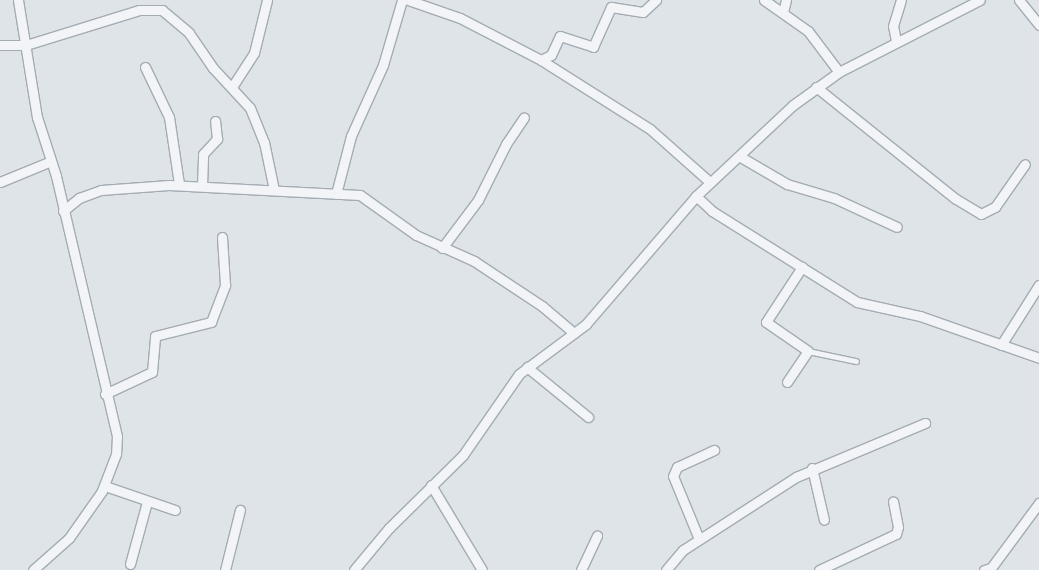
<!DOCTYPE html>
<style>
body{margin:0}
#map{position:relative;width:1039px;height:570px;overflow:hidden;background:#dfe4e9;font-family:"Nunito Sans",sans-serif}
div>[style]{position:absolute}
.roads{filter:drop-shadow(1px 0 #a4acb3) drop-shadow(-1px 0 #a4acb3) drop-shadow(0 1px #a4acb3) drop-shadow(0 -1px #a4acb3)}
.service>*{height:4.5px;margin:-2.25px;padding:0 2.25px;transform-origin:2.25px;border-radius:2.25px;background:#f2f4f7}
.minor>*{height:9px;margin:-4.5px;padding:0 4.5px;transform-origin:4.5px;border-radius:4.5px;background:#f2f4f7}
span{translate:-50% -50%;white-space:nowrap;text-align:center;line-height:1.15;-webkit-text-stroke:4px #eff3f6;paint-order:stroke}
</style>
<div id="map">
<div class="roads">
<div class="service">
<div style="left:808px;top:351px;width:49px;rotate:11.8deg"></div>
</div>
<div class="minor">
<div style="left:18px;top:0;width:119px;rotate:80.8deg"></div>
<div style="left:37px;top:117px;width:62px;rotate:72.1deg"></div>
<div style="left:56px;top:176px;width:267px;rotate:76.8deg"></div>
<div style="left:117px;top:436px;width:18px;rotate:93deg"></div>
<div style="left:116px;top:454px;width:40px;rotate:111deg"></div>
<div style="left:102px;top:491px;width:57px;rotate:125.1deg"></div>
<div style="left:69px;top:538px;width:48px;rotate:138.4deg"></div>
<div style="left:408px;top:0;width:55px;rotate:19.1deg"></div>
<div style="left:460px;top:18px;width:91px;rotate:27.4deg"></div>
<div style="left:541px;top:60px;width:11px;rotate:-27deg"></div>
<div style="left:551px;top:55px;width:21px;rotate:-65deg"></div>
<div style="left:560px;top:36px;width:35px;rotate:18deg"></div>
<div style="left:593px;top:47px;width:44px;rotate:-65.8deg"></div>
<div style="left:611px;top:7px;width:32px;rotate:9deg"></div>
<div style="left:643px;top:12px;width:18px;rotate:-43deg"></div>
<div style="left:764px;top:0;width:54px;rotate:35.2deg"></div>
<div style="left:808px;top:31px;width:51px;rotate:52.9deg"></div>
<div style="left:1019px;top:0;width:32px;rotate:51deg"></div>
<div style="left:783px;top:12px;width:12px;rotate:-76deg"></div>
<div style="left:896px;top:41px;width:15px;rotate:-101deg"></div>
<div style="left:893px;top:26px;width:27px;rotate:-73deg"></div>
<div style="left:0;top:45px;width:26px"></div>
<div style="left:26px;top:45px;width:118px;rotate:-17.2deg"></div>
<div style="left:139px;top:10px;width:23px"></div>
<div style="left:162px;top:10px;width:35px;rotate:40deg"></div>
<div style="left:189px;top:33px;width:42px;rotate:55.6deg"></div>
<div style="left:213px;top:68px;width:54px;rotate:47.2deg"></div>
<div style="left:250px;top:108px;width:37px;rotate:68deg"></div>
<div style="left:264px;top:142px;width:49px;rotate:78.2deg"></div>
<div style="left:541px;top:60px;width:129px;rotate:32.3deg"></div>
<div style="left:650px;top:129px;width:80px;rotate:41.5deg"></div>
<div style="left:145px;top:67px;width:55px;rotate:64.4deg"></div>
<div style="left:169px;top:117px;width:68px;rotate:81.5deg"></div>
<div style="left:232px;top:87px;width:40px;rotate:-57.1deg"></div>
<div style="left:254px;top:53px;width:55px;rotate:-76.2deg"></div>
<div style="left:816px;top:87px;width:179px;rotate:38.7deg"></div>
<div style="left:956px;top:199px;width:29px;rotate:31deg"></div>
<div style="left:981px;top:214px;width:16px;rotate:-27deg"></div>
<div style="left:995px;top:207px;width:52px;rotate:-55.1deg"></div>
<div style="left:739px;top:156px;width:56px;rotate:30.3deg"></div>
<div style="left:787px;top:184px;width:49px;rotate:16.6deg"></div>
<div style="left:834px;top:198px;width:69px;rotate:24.7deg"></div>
<div style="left:0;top:182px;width:55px;rotate:-22.4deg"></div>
<div style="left:202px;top:186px;width:32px;rotate:-88deg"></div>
<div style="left:203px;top:154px;width:21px;rotate:-47deg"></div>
<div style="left:217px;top:139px;width:18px;rotate:-96deg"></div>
<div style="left:336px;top:194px;width:60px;rotate:-75.5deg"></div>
<div style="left:351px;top:136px;width:78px;rotate:-65.7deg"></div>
<div style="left:383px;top:65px;width:68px;rotate:-73.7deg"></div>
<div style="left:696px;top:196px;width:22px;rotate:43deg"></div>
<div style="left:712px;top:211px;width:171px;rotate:32.1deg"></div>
<div style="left:857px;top:302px;width:65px;rotate:12.5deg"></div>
<div style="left:920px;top:316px;width:126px;rotate:19.4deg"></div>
<div style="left:63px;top:211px;width:21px;rotate:-39deg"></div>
<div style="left:79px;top:198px;width:23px;rotate:-20deg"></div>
<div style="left:101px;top:190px;width:68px;rotate:-4.2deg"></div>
<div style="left:169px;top:185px;width:191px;rotate:3deg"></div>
<div style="left:360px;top:195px;width:69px;rotate:35.5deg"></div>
<div style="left:416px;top:235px;width:64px;rotate:24.1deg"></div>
<div style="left:474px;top:261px;width:82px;rotate:33.5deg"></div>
<div style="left:542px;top:306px;width:42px;rotate:40.2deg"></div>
<div style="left:442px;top:248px;width:60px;rotate:-53.1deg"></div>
<div style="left:478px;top:200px;width:63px;rotate:-63.4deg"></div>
<div style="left:506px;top:144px;width:32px;rotate:-56deg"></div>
<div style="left:1001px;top:345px;width:71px;rotate:-57.7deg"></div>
<div style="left:527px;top:367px;width:79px;rotate:39.3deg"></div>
<div style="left:787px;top:382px;width:37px;rotate:-56deg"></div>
<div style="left:808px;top:351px;width:51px;rotate:-145.4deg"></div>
<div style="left:766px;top:322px;width:66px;rotate:-56.8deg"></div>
<div style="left:105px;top:394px;width:52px;rotate:-25.1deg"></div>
<div style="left:152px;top:372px;width:36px;rotate:-85deg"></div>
<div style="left:155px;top:336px;width:58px;rotate:-14deg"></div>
<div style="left:211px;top:322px;width:40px;rotate:-69deg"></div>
<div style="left:225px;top:285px;width:48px;rotate:-93.6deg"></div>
<div style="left:812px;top:468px;width:53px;rotate:77deg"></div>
<div style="left:431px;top:485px;width:99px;rotate:59deg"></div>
<div style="left:105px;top:486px;width:74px;rotate:18.9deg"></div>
<div style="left:699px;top:539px;width:68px;rotate:-112.4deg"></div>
<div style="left:673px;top:476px;width:10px;rotate:-66deg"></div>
<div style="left:677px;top:467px;width:41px;rotate:-24.7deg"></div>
<div style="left:130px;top:564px;width:64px;rotate:-74.7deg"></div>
<div style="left:225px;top:570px;width:62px;rotate:-76deg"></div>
<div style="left:354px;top:570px;width:55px;rotate:-50.2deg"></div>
<div style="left:389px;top:528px;width:104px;rotate:-44.6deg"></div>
<div style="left:463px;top:455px;width:98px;rotate:-55.3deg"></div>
<div style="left:519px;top:374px;width:84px;rotate:-36.7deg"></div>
<div style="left:586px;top:324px;width:169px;rotate:-49.3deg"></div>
<div style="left:696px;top:196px;width:133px;rotate:-43.2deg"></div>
<div style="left:793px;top:105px;width:57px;rotate:-35.7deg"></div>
<div style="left:839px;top:72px;width:158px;rotate:-27.1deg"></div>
<div style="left:581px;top:570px;width:38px;rotate:-65deg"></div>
<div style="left:666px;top:570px;width:26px;rotate:-50deg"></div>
<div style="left:683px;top:550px;width:135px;rotate:-32.9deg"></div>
<div style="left:796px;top:477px;width:140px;rotate:-22.7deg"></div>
<div style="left:819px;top:570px;width:85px;rotate:-25.1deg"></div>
<div style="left:896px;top:534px;width:7px;rotate:-74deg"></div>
<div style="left:898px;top:527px;width:26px;rotate:-101deg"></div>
<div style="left:984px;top:570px;width:7px;rotate:-16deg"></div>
<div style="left:991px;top:568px;width:81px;rotate:-53.6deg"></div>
</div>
</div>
</div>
